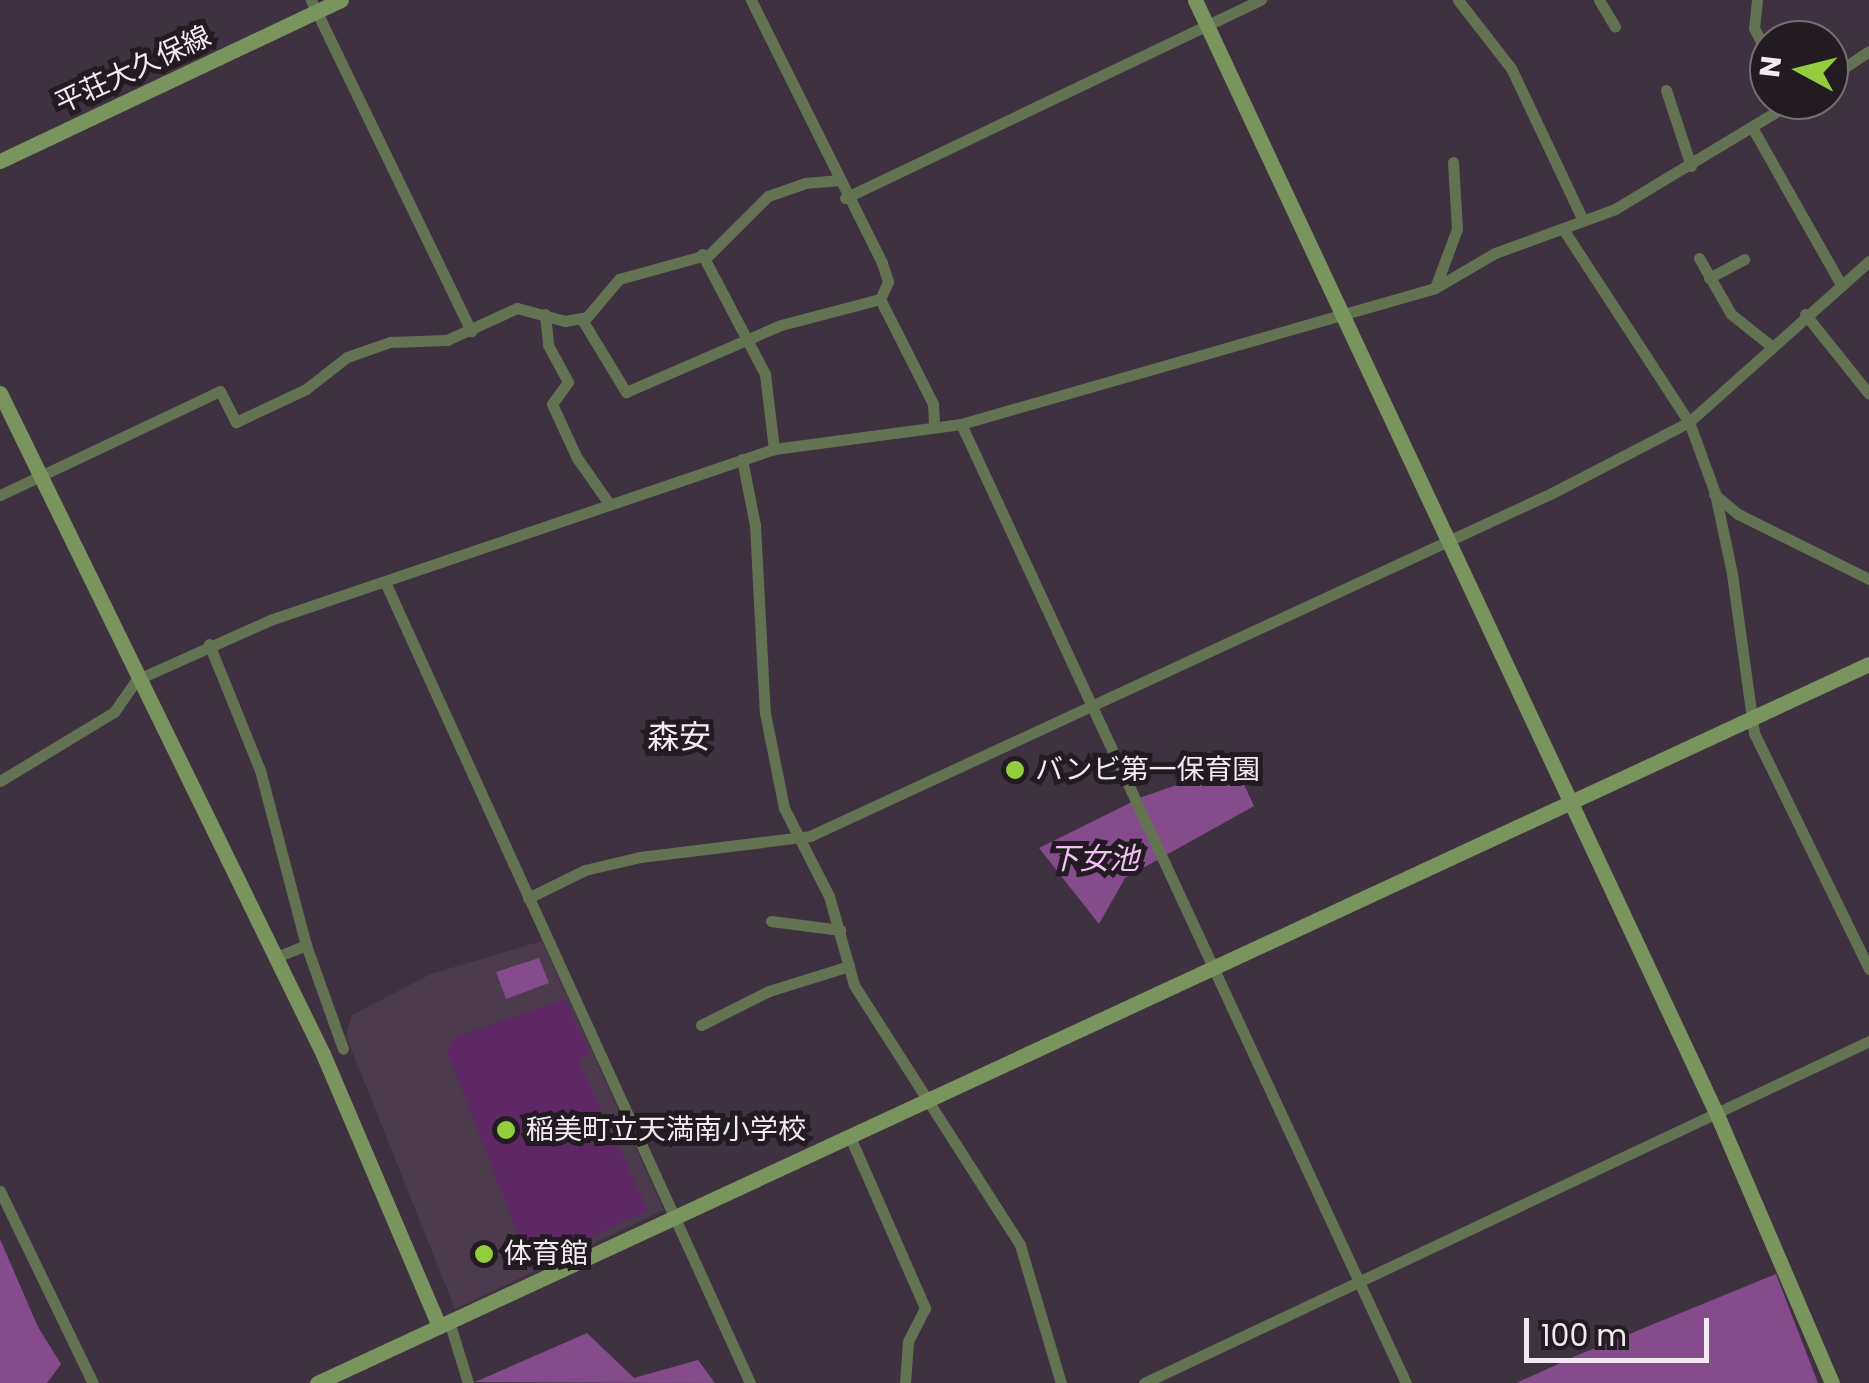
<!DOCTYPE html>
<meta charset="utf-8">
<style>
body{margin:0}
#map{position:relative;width:1869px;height:1383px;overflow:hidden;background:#3f3240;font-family:Poppins,"Noto Sans JP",sans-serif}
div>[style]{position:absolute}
.built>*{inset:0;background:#4c3b4d}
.green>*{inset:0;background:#5f2765}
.water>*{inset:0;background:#864b8d}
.street>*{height:11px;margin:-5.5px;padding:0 5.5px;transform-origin:5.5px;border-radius:5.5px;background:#637351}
.secondary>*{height:15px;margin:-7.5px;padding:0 7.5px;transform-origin:7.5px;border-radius:7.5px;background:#7a945e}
.dots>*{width:28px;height:28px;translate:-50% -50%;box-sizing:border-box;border:5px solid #221c22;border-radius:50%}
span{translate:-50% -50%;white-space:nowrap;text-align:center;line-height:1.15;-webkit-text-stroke:10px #221c22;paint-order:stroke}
.street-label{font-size:28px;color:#f2e9f2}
.poi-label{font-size:28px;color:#f2e9f2}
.left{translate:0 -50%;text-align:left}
.water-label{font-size:30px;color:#f1bff5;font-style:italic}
.quarter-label{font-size:32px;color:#f2e9f2}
.north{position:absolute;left:1749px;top:20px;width:100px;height:100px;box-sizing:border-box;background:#221c22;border:2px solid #756e75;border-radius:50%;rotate:277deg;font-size:28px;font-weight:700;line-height:40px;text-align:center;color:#f2e9f2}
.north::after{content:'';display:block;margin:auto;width:35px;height:45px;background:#93cd3d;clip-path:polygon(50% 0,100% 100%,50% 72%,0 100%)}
.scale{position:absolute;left:1524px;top:1318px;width:185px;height:45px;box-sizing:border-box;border:5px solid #f2e9f2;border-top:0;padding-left:12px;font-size:30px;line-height:35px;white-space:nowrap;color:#f2e9f2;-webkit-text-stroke:8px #221c22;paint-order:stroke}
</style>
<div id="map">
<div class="built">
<div style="clip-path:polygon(542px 941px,664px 1210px,455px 1309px,346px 1036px,352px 1015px,431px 974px)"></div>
</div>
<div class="green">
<div style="clip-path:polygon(565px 999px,590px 1052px,579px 1062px,648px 1210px,530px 1265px,447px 1051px,453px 1038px)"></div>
</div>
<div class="water">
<div style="clip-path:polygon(1235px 765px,1254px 806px,1125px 878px,1099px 924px,1039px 848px,1142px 797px)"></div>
<div style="clip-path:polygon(539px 958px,549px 983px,506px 999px,496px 972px)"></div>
<div style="clip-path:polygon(0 1239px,38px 1327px,61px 1364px,47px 1383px,0 1383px)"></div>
<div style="clip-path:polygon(1776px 1274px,1818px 1383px,1516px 1383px,1578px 1355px)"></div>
<div style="clip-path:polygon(587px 1333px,634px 1378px,698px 1360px,715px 1383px,475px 1382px)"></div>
</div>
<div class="street">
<div style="left:311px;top:0;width:368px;rotate:64.2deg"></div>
<div style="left:751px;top:0;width:294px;rotate:63.5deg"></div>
<div style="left:882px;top:263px;width:20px;rotate:72deg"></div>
<div style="left:888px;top:282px;width:19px;rotate:115deg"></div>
<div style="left:880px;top:299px;width:118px;rotate:63.2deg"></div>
<div style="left:933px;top:404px;width:20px;rotate:87deg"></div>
<div style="left:1458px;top:0;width:86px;rotate:52.1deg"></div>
<div style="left:1511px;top:68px;width:168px;rotate:64.7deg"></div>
<div style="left:1599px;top:0;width:31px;rotate:59deg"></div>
<div style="left:1757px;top:0;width:28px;rotate:96deg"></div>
<div style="left:1754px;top:28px;width:33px;rotate:63deg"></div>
<div style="left:1829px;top:78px;width:48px;rotate:-34deg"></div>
<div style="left:1666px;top:90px;width:80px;rotate:71.8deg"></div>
<div style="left:1753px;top:129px;width:177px;rotate:60.5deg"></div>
<div style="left:845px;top:198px;width:461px;rotate:-25.5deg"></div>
<div style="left:1565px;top:232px;width:227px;rotate:56.9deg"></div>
<div style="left:1689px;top:422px;width:76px;rotate:69.9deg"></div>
<div style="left:1715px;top:493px;width:83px;rotate:78.1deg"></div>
<div style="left:1732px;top:574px;width:161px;rotate:82.1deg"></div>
<div style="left:1754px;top:733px;width:263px;rotate:64deg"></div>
<div style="left:702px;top:254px;width:136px;rotate:62.3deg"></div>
<div style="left:765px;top:374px;width:76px;rotate:83.2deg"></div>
<div style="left:1699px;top:258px;width:64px;rotate:60.3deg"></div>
<div style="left:1731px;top:314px;width:50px;rotate:38.5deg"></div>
<div style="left:1709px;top:278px;width:40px;rotate:-28deg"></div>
<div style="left:1435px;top:288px;width:63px;rotate:-69.6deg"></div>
<div style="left:1457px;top:229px;width:67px;rotate:-93.4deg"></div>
<div style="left:545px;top:314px;width:31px;rotate:84deg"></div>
<div style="left:548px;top:345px;width:42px;rotate:61.6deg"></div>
<div style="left:568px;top:382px;width:27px;rotate:126deg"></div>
<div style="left:552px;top:404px;width:60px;rotate:65.2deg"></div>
<div style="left:577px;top:458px;width:57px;rotate:54.9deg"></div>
<div style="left:1805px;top:314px;width:102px;rotate:51.3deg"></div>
<div style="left:581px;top:318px;width:87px;rotate:58.7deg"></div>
<div style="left:626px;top:392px;width:169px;rotate:-23.4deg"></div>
<div style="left:781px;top:325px;width:102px;rotate:-14.7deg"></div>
<div style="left:961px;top:424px;width:1057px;rotate:65.11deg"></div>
<div style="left:742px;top:459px;width:67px;rotate:78.9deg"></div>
<div style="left:755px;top:525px;width:188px;rotate:87deg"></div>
<div style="left:765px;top:713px;width:97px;rotate:78.7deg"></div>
<div style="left:784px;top:808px;width:99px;rotate:62.9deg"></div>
<div style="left:829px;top:896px;width:92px;rotate:74.3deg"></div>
<div style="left:854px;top:985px;width:308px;rotate:57.4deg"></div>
<div style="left:1020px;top:1245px;width:144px;rotate:73.5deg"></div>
<div style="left:1714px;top:494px;width:31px;rotate:40deg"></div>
<div style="left:1738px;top:514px;width:146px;rotate:26.4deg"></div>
<div style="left:0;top:495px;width:243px;rotate:-25.3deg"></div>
<div style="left:220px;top:391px;width:35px;rotate:63deg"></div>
<div style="left:236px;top:422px;width:77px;rotate:-25.2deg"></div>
<div style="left:306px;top:389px;width:52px;rotate:-38deg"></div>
<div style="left:347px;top:357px;width:46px;rotate:-19.2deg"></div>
<div style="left:390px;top:342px;width:57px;rotate:-2deg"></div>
<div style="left:447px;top:340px;width:77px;rotate:-24.6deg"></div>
<div style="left:517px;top:308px;width:50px;rotate:15.2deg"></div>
<div style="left:565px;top:321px;width:22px;rotate:-10deg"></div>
<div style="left:587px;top:317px;width:50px;rotate:-49.9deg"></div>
<div style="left:619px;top:279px;width:94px;rotate:-15.4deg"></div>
<div style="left:710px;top:254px;width:82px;rotate:-45deg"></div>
<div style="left:768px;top:196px;width:39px;rotate:-19deg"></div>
<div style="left:805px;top:183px;width:32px;rotate:-5deg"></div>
<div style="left:385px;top:582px;width:880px;rotate:65.5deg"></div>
<div style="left:209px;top:644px;width:136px;rotate:68deg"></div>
<div style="left:260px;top:770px;width:181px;rotate:75.3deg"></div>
<div style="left:306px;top:945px;width:110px;rotate:70.4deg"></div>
<div style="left:0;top:781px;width:133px;rotate:-31.2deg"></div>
<div style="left:114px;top:712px;width:39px;rotate:-55deg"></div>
<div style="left:136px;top:680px;width:147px;rotate:-24.1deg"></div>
<div style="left:270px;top:620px;width:532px;rotate:-18.74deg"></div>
<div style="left:774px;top:449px;width:189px;rotate:-7.6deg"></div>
<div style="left:961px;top:424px;width:493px;rotate:-16deg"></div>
<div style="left:1435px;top:288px;width:69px;rotate:-30.3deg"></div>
<div style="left:1495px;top:253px;width:128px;rotate:-20.1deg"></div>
<div style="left:1615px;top:209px;width:211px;rotate:-31.1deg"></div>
<div style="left:528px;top:898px;width:64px;rotate:-26.2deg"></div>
<div style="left:585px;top:870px;width:57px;rotate:-13.3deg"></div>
<div style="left:640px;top:857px;width:171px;rotate:-7deg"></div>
<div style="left:810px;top:836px;width:817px;rotate:-24.81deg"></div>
<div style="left:1552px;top:493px;width:154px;rotate:-27.4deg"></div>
<div style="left:1689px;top:422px;width:241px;rotate:-41.8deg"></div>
<div style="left:771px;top:921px;width:70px;rotate:7.4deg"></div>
<div style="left:274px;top:958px;width:35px;rotate:-22deg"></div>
<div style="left:701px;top:1025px;width:76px;rotate:-26.6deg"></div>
<div style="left:769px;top:991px;width:84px;rotate:-17.4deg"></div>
<div style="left:850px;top:1137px;width:187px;rotate:66.3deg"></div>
<div style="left:925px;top:1308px;width:38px;rotate:117deg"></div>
<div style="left:908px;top:1342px;width:41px;rotate:94.2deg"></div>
<div style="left:0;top:1191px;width:213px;rotate:64.2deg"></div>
<div style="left:449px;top:1321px;width:65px;rotate:73deg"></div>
<div style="left:1144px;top:1383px;width:802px;rotate:-25.25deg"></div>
</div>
<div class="secondary">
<div style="left:1195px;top:0;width:1233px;rotate:64.91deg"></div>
<div style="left:1718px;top:1117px;width:289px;rotate:66.8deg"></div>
<div style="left:0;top:161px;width:377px;rotate:-25.3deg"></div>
<div style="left:0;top:393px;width:736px;rotate:63.96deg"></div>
<div style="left:323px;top:1054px;width:296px;rotate:66.9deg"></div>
<div style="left:317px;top:1383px;width:1710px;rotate:-24.86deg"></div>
</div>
<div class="dots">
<div style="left:1015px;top:770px;background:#93cd3d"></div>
<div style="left:506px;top:1130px;background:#93cd3d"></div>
<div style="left:484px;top:1254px;background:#93cd3d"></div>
</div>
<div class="street-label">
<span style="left:133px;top:70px;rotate:-25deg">平荘大久保線</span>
</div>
<div class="poi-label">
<span class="left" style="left:1035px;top:770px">バンビ第一保育園</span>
<span class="left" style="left:526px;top:1130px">稲美町立天満南小学校</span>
<span class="left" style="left:504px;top:1254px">体育館</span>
</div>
<div class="water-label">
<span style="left:1094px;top:859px">下女池</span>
</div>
<div class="quarter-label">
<span style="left:679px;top:737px">森安</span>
</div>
<div class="north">N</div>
<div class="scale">100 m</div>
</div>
